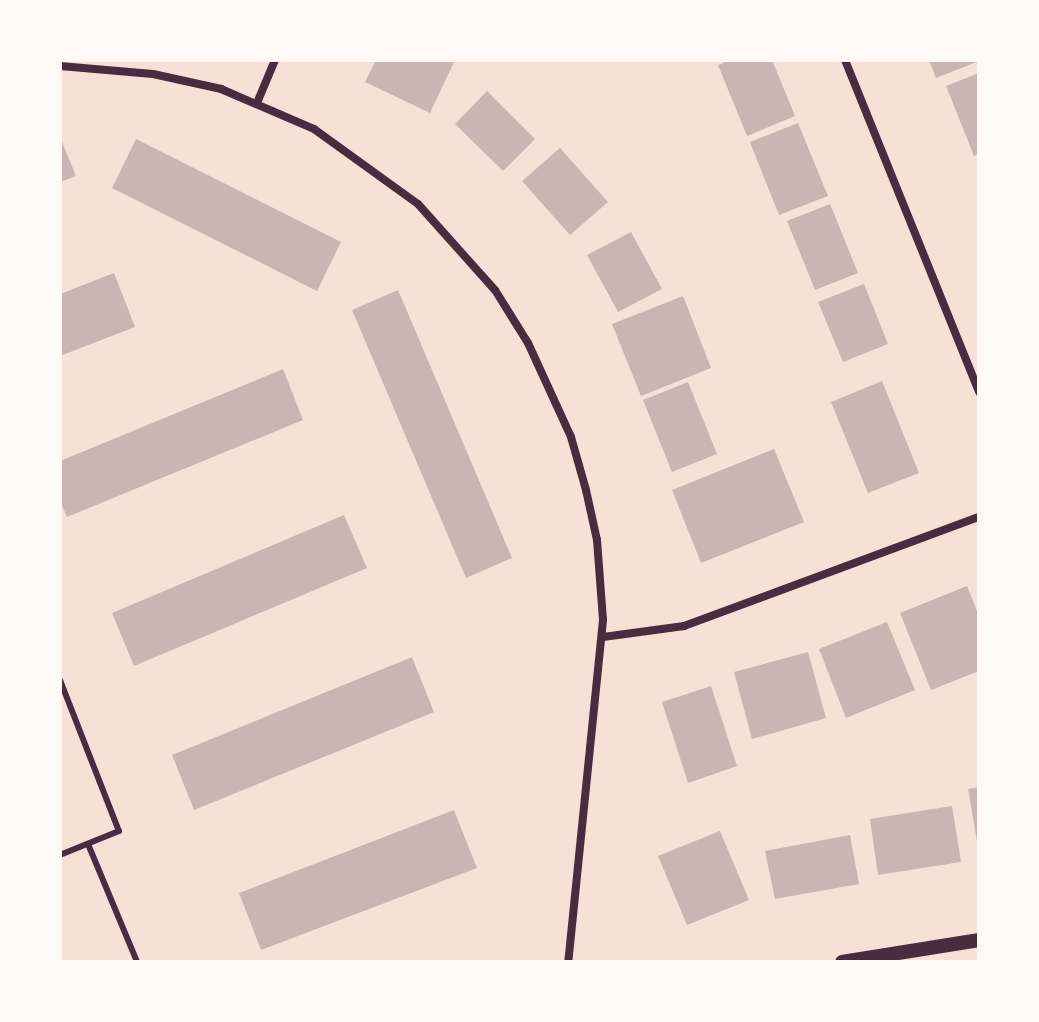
<!DOCTYPE html>
<style>
body{margin:0}
#map{position:relative;width:1039px;height:1022px;overflow:hidden;background:#f7e1d7;font-family:"DM Sans",sans-serif}
div>[style]{position:absolute}
.building>*{inset:0;background:#ccb4b1}
.service>*{height:6px;margin:-3px;padding:0 3px;transform-origin:3px;border-radius:3px;background:#4a2c40}
.minor>*{height:8px;margin:-4px;padding:0 4px;transform-origin:4px;border-radius:4px;background:#4a2c40}
.tertiary>*{height:14px;margin:-7px;padding:0 7px;transform-origin:7px;border-radius:7px;background:#4a2c40}
span{translate:-50% -50%;white-space:nowrap;text-align:center;line-height:1.15;-webkit-text-stroke:7px #fffaf5;paint-order:stroke}
.frame{position:absolute;inset:0;border:62px solid #fffaf5;pointer-events:none}
</style>
<div id="map">
<div class="building">
<div style="clip-path:polygon(376px 60px,455px 60px,430px 113px,365px 82px)"></div>
<div style="clip-path:polygon(731px 60px,772px 60px,795px 116px,747px 136px,718px 65px)"></div>
<div style="clip-path:polygon(929px 60px,979px 60px,979px 61px,936px 78px)"></div>
<div style="clip-path:polygon(979px 73px,979px 154px,974px 156px,946px 86px)"></div>
<div style="clip-path:polygon(487px 91px,535px 139px,503px 171px,455px 124px)"></div>
<div style="clip-path:polygon(798px 123px,828px 196px,779px 215px,750px 142px)"></div>
<div style="clip-path:polygon(60px 137px,76px 176px,60px 182px)"></div>
<div style="clip-path:polygon(136px 139px,341px 242px,317px 291px,112px 188px)"></div>
<div style="clip-path:polygon(560px 148px,608px 202px,570px 235px,522px 181px)"></div>
<div style="clip-path:polygon(830px 204px,858px 273px,815px 290px,787px 221px)"></div>
<div style="clip-path:polygon(631px 232px,662px 289px,618px 312px,587px 255px)"></div>
<div style="clip-path:polygon(114px 273px,135px 327px,60px 356px,60px 294px)"></div>
<div style="clip-path:polygon(864px 284px,888px 344px,843px 362px,818px 302px)"></div>
<div style="clip-path:polygon(398px 290px,512px 558px,466px 578px,352px 310px)"></div>
<div style="clip-path:polygon(683px 296px,711px 368px,641px 396px,612px 324px)"></div>
<div style="clip-path:polygon(283px 369px,303px 420px,67px 517px,60px 501px,60px 461px)"></div>
<div style="clip-path:polygon(882px 381px,919px 473px,868px 493px,831px 402px)"></div>
<div style="clip-path:polygon(688px 382px,717px 454px,672px 472px,643px 400px)"></div>
<div style="clip-path:polygon(774px 449px,804px 522px,701px 563px,672px 490px)"></div>
<div style="clip-path:polygon(344px 515px,367px 568px,134px 666px,112px 613px)"></div>
<div style="clip-path:polygon(967px 586px,979px 616px,979px 671px,931px 690px,900px 613px)"></div>
<div style="clip-path:polygon(887px 622px,915px 690px,846px 718px,819px 649px)"></div>
<div style="clip-path:polygon(808px 652px,826px 718px,752px 739px,734px 672px)"></div>
<div style="clip-path:polygon(412px 657px,434px 712px,194px 810px,172px 755px)"></div>
<div style="clip-path:polygon(711px 686px,737px 766px,688px 783px,662px 702px)"></div>
<div style="clip-path:polygon(979px 787px,979px 841px,977px 841px,968px 789px)"></div>
<div style="clip-path:polygon(952px 806px,961px 862px,878px 875px,870px 819px)"></div>
<div style="clip-path:polygon(454px 810px,477px 868px,261px 950px,239px 893px)"></div>
<div style="clip-path:polygon(720px 831px,749px 900px,687px 925px,658px 856px)"></div>
<div style="clip-path:polygon(850px 835px,859px 884px,775px 899px,765px 851px)"></div>
</div>
<div class="service">
<div style="left:60px;top:680px;width:162px;rotate:68.7deg"></div>
<div style="left:119px;top:831px;width:64px;rotate:157.9deg"></div>
<div style="left:88px;top:844px;width:128px;rotate:67.4deg"></div>
</div>
<div class="minor">
<div style="left:845px;top:60px;width:358px;rotate:68deg"></div>
<div style="left:60px;top:66px;width:93px;rotate:4.9deg"></div>
<div style="left:153px;top:74px;width:70px;rotate:12.4deg"></div>
<div style="left:221px;top:89px;width:101px;rotate:23.3deg"></div>
<div style="left:314px;top:129px;width:128px;rotate:35.8deg"></div>
<div style="left:418px;top:204px;width:115px;rotate:48.2deg"></div>
<div style="left:495px;top:290px;width:62px;rotate:58.1deg"></div>
<div style="left:528px;top:343px;width:103px;rotate:65.4deg"></div>
<div style="left:571px;top:437px;width:55px;rotate:74.2deg"></div>
<div style="left:586px;top:490px;width:51px;rotate:77.6deg"></div>
<div style="left:597px;top:540px;width:80px;rotate:85.7deg"></div>
<div style="left:603px;top:620px;width:344px;rotate:95.8deg"></div>
<div style="left:257px;top:103px;width:47px;rotate:-67.3deg"></div>
<div style="left:603px;top:637px;width:82px;rotate:-7.7deg"></div>
<div style="left:684px;top:626px;width:314px;rotate:-20.3deg"></div>
</div>
<div class="tertiary">
<div style="left:842px;top:962px;width:139px;rotate:-9.1deg"></div>
</div>
<div class="frame"></div>
</div>
